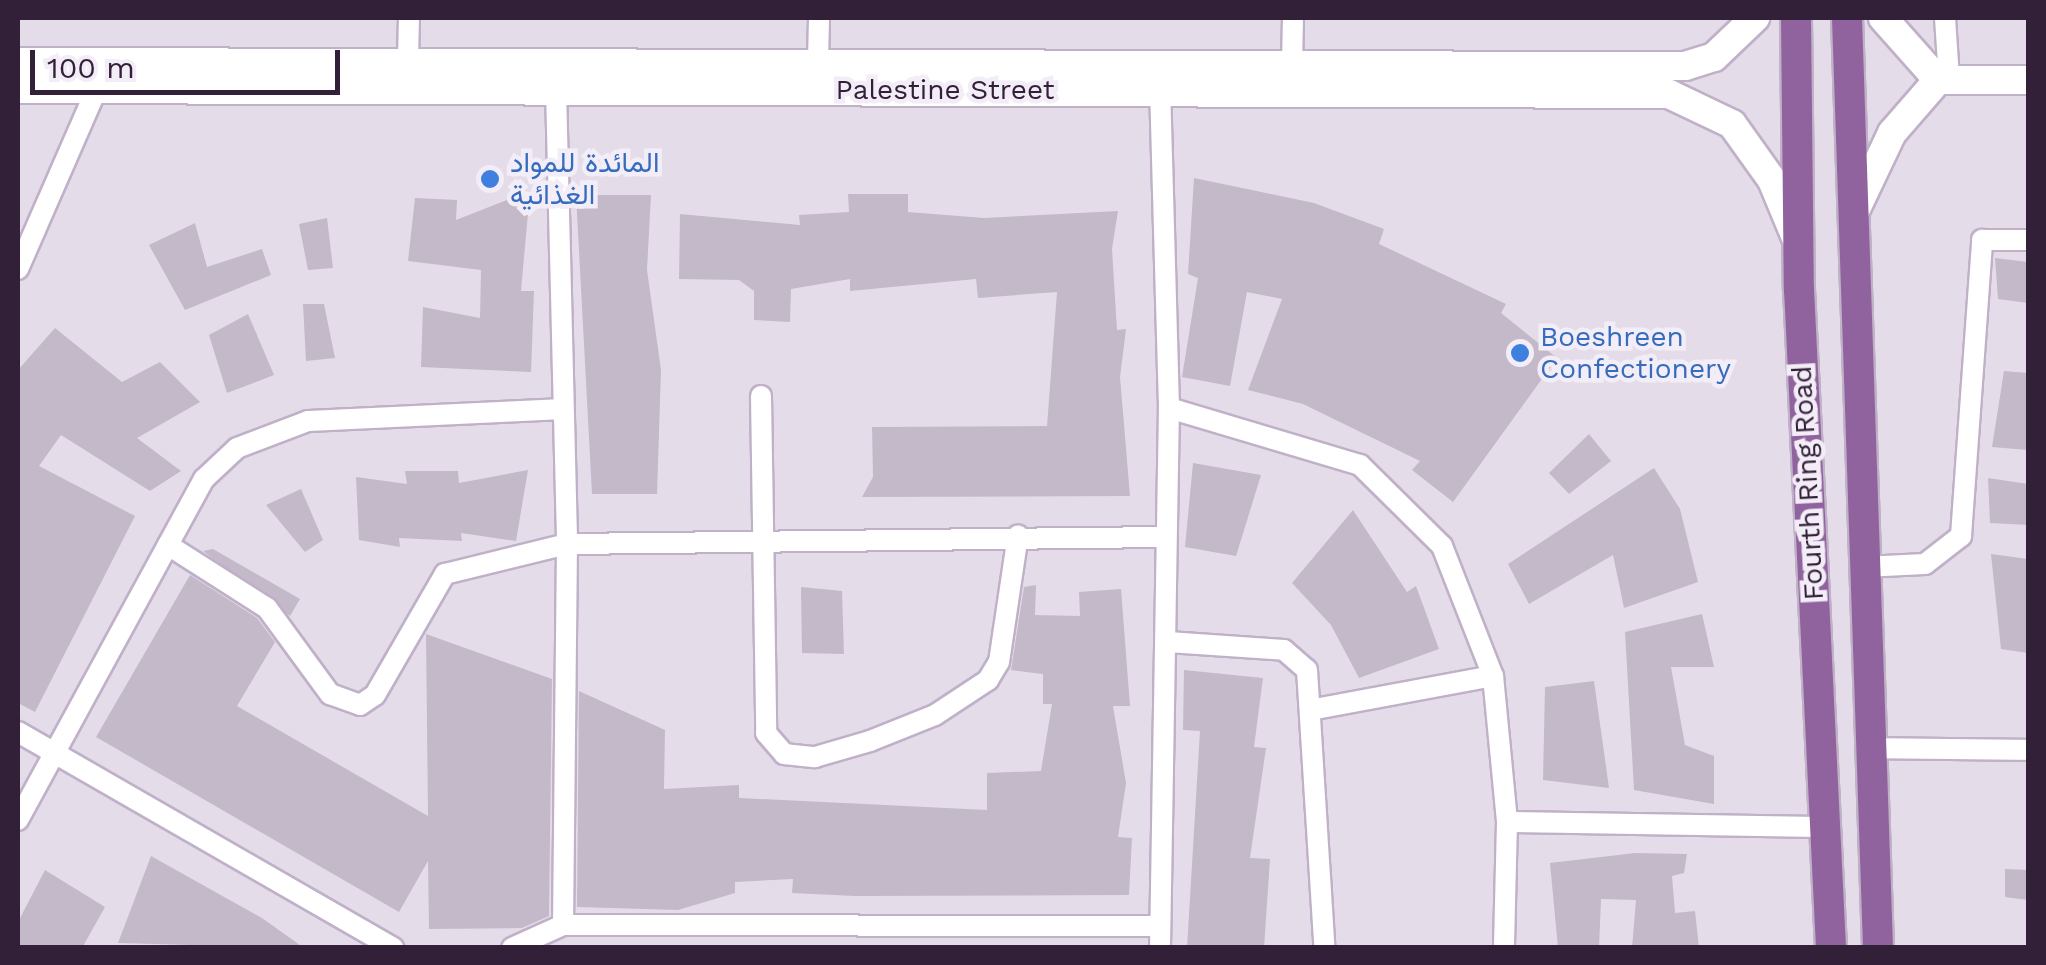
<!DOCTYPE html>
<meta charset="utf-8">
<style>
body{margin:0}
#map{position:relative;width:2046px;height:965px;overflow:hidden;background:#e4dde9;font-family:"Work Sans",Vazirmatn,sans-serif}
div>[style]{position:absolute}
.building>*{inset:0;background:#c3b9c9}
.roads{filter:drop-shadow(2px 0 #c0b0c8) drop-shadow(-2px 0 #c0b0c8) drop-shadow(0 2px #c0b0c8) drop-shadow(0 -2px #c0b0c8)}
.street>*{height:20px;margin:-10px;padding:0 10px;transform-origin:10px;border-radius:10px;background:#fff}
.secondary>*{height:28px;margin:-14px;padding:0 14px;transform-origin:14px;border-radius:14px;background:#fff}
.primary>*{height:30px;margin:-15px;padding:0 15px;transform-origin:15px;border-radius:15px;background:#90629e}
.dots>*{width:28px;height:28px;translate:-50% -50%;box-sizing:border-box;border:5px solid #f2edf6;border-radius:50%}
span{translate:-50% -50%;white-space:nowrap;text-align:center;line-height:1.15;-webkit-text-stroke:9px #f2edf6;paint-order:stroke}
.street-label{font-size:28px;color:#321f38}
.shop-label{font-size:28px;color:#366cbe}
.left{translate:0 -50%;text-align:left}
.frame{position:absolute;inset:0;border:20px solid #321f38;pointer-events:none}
.scale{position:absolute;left:30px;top:50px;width:310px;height:45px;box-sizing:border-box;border:5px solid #321f38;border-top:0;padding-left:12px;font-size:30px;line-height:35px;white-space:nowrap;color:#321f38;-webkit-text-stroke:8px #f2edf6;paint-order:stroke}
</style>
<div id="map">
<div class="building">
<div style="clip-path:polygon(1194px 178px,1314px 203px,1384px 229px,1379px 244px,1506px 304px,1501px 313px,1557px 358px,1453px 502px,1412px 470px,1420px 461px,1303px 404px,1248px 390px,1282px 299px,1247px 292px,1230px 386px,1182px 377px,1198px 278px,1188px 274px)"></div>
<div style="clip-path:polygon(530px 191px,521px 291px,534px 291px,531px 372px,421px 367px,423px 307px,480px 318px,481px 270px,408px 261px,415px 198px,457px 200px,456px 220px)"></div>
<div style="clip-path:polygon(848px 194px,908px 194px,908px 212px,984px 218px,1118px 211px,1112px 249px,1117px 330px,1126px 329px,1120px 377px,1130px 496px,862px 497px,873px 477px,872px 427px,1047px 426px,1057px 292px,978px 298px,976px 279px,850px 291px,850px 279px,791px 289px,790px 322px,754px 320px,754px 291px,739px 280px,679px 279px,680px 214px,800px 225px,799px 215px,849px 212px)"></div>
<div style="clip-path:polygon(576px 195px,651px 195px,647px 270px,661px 370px,657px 494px,592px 494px)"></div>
<div style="clip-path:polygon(327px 218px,333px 268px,308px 270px,299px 224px)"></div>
<div style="clip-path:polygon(195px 223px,207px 267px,262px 249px,271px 275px,185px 310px,149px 245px)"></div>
<div style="clip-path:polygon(1995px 258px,2028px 262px,2028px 303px,1998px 299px)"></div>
<div style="clip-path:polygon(303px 304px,324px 304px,335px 358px,306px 361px)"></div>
<div style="clip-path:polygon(248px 314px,274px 375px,227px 393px,209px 335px)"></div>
<div style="clip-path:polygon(55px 328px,122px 382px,160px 362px,200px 402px,137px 438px,181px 471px,150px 491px,61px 435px,39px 466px,135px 516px,35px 712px,18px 703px,18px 370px)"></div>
<div style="clip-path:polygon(2004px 371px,2028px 373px,2028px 450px,1992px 447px)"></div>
<div style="clip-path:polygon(1589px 434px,1611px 461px,1569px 494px,1549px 473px)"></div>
<div style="clip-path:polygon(1193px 463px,1261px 475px,1236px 556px,1185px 547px)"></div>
<div style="clip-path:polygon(1654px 468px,1680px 509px,1698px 582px,1624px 608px,1613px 555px,1529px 604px,1508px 564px)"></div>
<div style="clip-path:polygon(528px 470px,516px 541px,461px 533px,462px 541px,399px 538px,400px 547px,359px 540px,356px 477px,407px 484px,405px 471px,458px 471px,459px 483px)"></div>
<div style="clip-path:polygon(1988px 478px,2028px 484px,2028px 525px,1990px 523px)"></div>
<div style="clip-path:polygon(301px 489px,323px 540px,305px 552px,266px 505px)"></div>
<div style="clip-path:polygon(1353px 510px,1407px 592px,1416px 586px,1439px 649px,1359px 678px,1331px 625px,1292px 583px)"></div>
<div style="clip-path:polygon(213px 549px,300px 599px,290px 616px,203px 551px)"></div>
<div style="clip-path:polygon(1991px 554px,2028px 559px,2028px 653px,2001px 649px)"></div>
<div style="clip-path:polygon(190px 575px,257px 618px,275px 642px,237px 706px,428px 816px,426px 634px,552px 679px,549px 916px,522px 928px,429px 929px,428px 861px,399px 912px,96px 737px)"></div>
<div style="clip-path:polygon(1036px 585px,1035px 615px,1080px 616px,1079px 592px,1121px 589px,1130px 706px,1113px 706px,1126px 783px,1118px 837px,1132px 838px,1129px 895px,855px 896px,792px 893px,793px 879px,735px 882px,735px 893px,678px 910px,577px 907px,579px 691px,665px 730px,664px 789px,739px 785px,739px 798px,987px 810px,987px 773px,1041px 771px,1052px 704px,1043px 704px,1043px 674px,1011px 670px,1024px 587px)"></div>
<div style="clip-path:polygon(801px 587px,842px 591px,844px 654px,802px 653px)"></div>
<div style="clip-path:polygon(1702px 614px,1714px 667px,1671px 667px,1685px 745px,1714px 756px,1714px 804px,1634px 790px,1625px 632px)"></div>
<div style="clip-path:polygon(1184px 670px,1263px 678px,1254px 747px,1266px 748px,1250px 858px,1270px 859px,1264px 948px,1187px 948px,1200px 731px,1183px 730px)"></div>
<div style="clip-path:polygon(1594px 681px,1609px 788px,1543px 780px,1545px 687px)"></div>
<div style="clip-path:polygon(1635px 853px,1687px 854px,1684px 873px,1672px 876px,1675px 913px,1695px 911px,1699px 948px,1632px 948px,1636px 900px,1601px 899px,1599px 948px,1558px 948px,1550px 863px)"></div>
<div style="clip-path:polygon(151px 856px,262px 918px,304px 948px,118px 943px)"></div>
<div style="clip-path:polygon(2005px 869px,2028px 870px,2028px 900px,2005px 897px)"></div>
<div style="clip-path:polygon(45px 870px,105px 907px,82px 948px,18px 948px,18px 922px)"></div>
</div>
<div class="roads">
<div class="street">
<div style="left:1945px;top:18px;width:61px;rotate:86.2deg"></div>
<div style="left:408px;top:58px;width:40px;rotate:-88.6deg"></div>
<div style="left:818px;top:60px;width:42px;rotate:-88.6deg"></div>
<div style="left:1292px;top:65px;width:47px;rotate:-88.8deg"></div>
<div style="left:556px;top:89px;width:455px;rotate:88.6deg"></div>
<div style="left:567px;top:544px;width:381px;rotate:90.6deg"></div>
<div style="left:18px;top:269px;width:197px;rotate:-66.4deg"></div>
<div style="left:761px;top:396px;width:337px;rotate:89.1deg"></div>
<div style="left:766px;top:733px;width:28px;rotate:49deg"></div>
<div style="left:784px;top:754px;width:31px;rotate:6deg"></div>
<div style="left:815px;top:757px;width:57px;rotate:-16.2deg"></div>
<div style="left:870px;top:741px;width:70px;rotate:-21.8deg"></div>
<div style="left:935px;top:715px;width:64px;rotate:-33.4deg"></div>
<div style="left:988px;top:680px;width:21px;rotate:-59deg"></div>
<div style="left:999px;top:662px;width:128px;rotate:-81.5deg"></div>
<div style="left:1169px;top:408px;width:199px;rotate:16.6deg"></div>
<div style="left:1360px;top:465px;width:115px;rotate:44.6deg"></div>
<div style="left:1442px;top:546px;width:140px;rotate:68.6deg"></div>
<div style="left:1493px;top:676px;width:147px;rotate:84.5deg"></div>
<div style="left:1507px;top:822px;width:126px;rotate:91.4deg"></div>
<div style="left:168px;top:545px;width:117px;rotate:32.5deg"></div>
<div style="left:267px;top:608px;width:107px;rotate:53.8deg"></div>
<div style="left:330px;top:694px;width:32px;rotate:20deg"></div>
<div style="left:360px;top:705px;width:18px;rotate:-34deg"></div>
<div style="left:375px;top:695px;width:140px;rotate:-60deg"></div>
<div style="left:445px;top:574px;width:126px;rotate:-13.8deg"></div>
<div style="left:567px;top:544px;width:598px;rotate:-0.67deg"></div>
<div style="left:1863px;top:567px;width:62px;rotate:-2.8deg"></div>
<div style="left:1925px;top:564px;width:46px;rotate:-37.9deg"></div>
<div style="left:1961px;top:536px;width:297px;rotate:-85.9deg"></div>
<div style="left:1982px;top:240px;width:46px"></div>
<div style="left:1168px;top:642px;width:116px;rotate:3.9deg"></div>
<div style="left:1284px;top:650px;width:30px;rotate:41deg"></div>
<div style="left:1307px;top:670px;width:275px;rotate:86.4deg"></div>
<div style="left:1315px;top:709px;width:181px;rotate:-10.5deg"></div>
<div style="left:18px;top:732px;width:433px;rotate:29.9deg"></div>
<div style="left:1870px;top:748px;width:158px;rotate:0.7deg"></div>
<div style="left:18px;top:820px;width:388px;rotate:-61.4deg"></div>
<div style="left:204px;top:479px;width:45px;rotate:-43.2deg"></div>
<div style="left:237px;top:448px;width:76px;rotate:-20.8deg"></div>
<div style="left:308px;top:421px;width:251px;rotate:-2.7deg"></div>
<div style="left:1507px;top:822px;width:318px;rotate:0.9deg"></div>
<div style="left:512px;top:948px;width:56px;rotate:-24.3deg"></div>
<div style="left:563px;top:925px;width:597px;rotate:0.1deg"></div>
<div style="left:1160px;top:948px;width:540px;rotate:-89.05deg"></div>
<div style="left:1169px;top:408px;width:317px;rotate:-91.6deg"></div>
</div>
<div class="secondary">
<div style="left:1883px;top:18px;width:83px;rotate:48.4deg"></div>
<div style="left:18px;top:62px;width:1667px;rotate:0.14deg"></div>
<div style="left:1685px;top:66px;width:30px;rotate:-17deg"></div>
<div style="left:1714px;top:57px;width:57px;rotate:-43.6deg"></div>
<div style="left:18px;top:89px;width:1651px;rotate:0.17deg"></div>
<div style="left:1669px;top:94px;width:70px;rotate:25.5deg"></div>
<div style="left:1732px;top:124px;width:69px;rotate:54.5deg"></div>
<div style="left:1772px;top:180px;width:65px;rotate:67.4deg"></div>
<div style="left:1855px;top:211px;width:86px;rotate:-64.6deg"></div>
<div style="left:1892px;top:133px;width:70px;rotate:-49deg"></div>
<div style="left:1938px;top:80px;width:90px"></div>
</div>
<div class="primary">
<div style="left:1796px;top:18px;width:271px;rotate:89.4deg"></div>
<div style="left:1799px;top:289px;width:660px;rotate:87.22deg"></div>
<div style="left:1847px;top:18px;width:931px;rotate:88.09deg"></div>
</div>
</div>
<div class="dots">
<div style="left:490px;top:179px;background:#3f7fe0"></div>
<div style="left:1520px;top:353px;background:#3f7fe0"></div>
</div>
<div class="street-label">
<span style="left:945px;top:90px">Palestine Street</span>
<span style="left:1808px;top:483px;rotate:-93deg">Fourth Ring Road</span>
</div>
<div class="shop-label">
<span class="left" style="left:510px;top:179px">المائدة للمواد<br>الغذائية</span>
<span class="left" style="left:1540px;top:353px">Boeshreen<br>Confectionery</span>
</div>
<div class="frame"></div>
<div class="scale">100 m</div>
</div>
